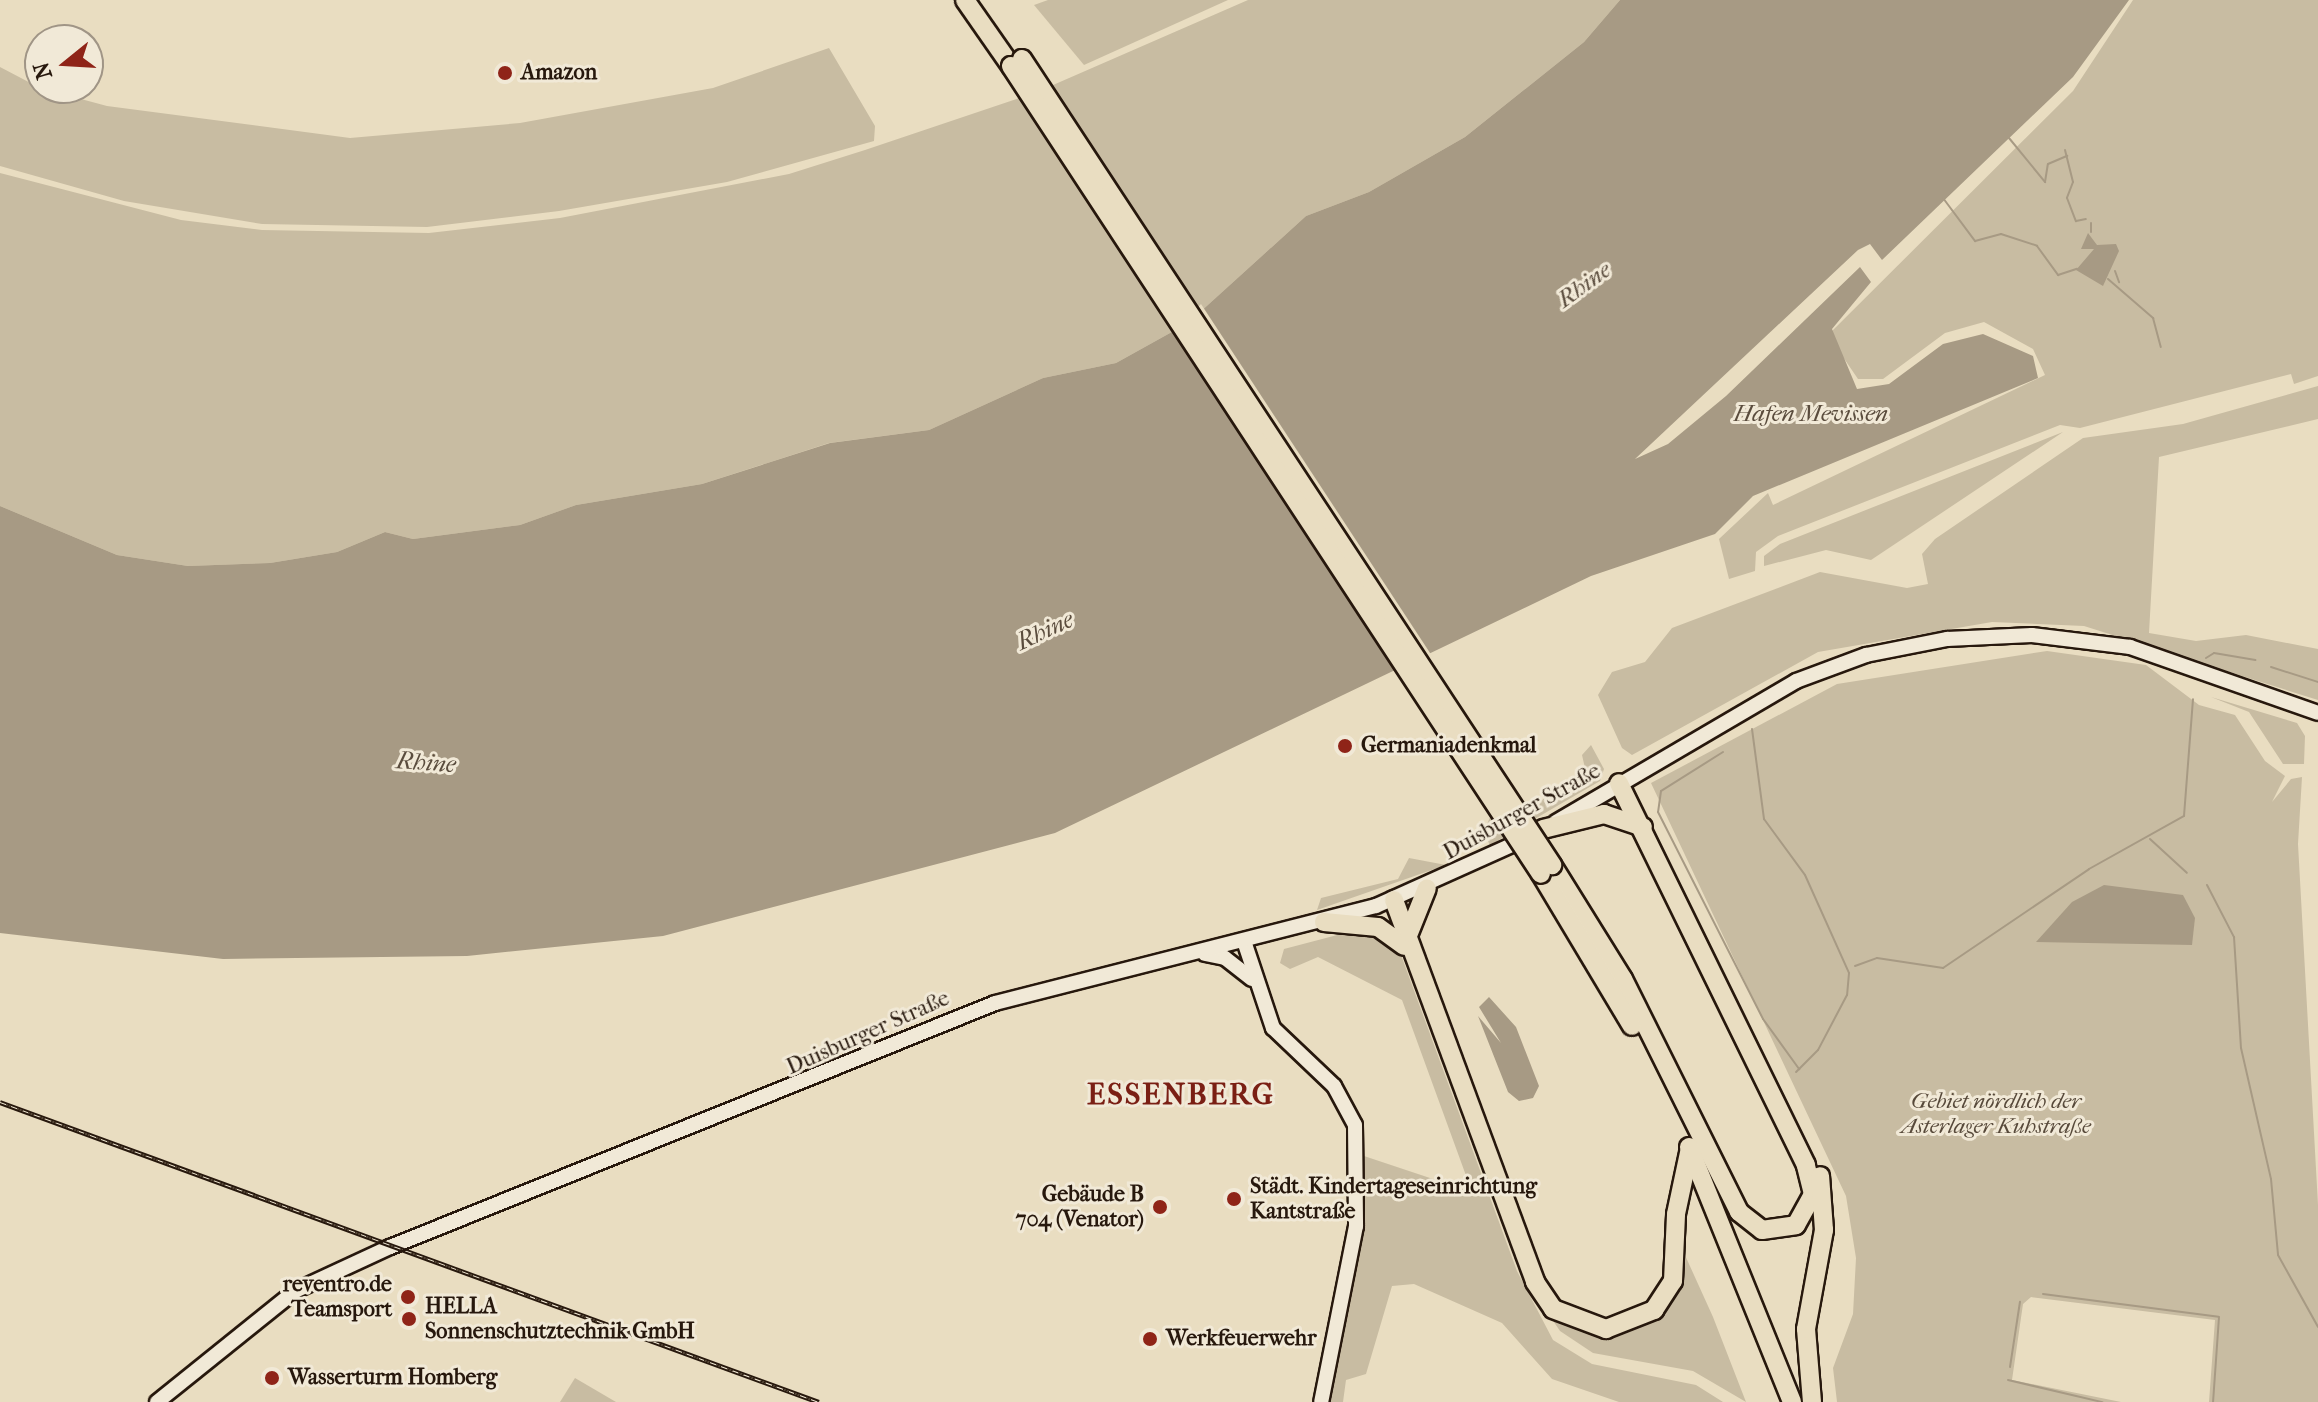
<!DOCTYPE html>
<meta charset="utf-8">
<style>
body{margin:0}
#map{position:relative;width:2318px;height:1402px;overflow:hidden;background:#e9ddc1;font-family:"IM FELL French Canon",serif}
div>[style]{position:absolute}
.green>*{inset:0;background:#c8bca2}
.water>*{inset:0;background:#a79a84}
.pier>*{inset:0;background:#e9ddc1}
.stream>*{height:2px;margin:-1px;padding:0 1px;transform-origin:1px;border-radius:1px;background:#a79a84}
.roads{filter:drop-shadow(2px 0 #27180d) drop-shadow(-2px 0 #27180d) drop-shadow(0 2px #27180d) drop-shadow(0 -2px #27180d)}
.secondary>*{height:14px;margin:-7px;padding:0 7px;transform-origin:7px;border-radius:7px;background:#f1e9d7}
.highway>*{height:18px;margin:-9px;padding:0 9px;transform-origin:9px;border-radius:9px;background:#e9ddc1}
.rail>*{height:5px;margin-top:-2.5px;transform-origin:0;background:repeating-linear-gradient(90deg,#f1e9d7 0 6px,#27180d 0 12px);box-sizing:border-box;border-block:2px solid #27180d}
.bridges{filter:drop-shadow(2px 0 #27180d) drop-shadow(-2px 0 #27180d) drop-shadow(0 2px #27180d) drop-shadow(0 -2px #27180d)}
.highway-bridge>*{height:18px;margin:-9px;padding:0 9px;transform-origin:9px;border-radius:9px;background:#e9ddc1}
.dots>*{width:22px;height:22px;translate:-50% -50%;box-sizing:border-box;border:4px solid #f1e9d7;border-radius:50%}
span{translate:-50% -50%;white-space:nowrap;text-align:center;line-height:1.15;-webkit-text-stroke:6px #f1e9d7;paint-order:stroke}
.poi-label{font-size:22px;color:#27180d;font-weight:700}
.left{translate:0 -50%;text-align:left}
.right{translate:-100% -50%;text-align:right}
.street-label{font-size:22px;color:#27180d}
.park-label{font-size:22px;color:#57493a;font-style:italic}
.water-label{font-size:24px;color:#5a4c3d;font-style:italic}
.district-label{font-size:30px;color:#7a1f14;font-weight:700;letter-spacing:2px}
.north{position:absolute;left:24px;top:24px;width:80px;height:80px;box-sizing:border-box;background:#f1e9d7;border:2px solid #a09586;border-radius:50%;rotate:252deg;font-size:22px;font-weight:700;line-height:32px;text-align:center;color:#27180d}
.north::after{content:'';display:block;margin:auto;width:28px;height:36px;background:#8f2418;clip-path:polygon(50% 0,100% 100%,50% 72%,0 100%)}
</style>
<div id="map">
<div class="green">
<div style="clip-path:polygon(1048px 0,1228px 0,1084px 65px,1034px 5px)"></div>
<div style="clip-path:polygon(1248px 0,1620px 0,1584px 42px,1465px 137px,1369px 192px,1306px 216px,1188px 323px,1116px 363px,1043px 378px,929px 430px,829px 443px,702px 484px,576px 505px,520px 525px,413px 539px,385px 532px,337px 552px,270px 563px,188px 566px,117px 555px,0 506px,0 173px,181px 220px,262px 230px,429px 233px,560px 218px,789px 174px,865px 150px,1037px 92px)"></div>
<div style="clip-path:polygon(2133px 0,2318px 0,2318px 376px,2294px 384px,2291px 374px,2080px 428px,2060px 425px,1778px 536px,1756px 552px,1755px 571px,1729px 579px,1719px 539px,1768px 493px,1773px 505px,2045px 375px,2033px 349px,1984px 322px,1945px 333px,1883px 379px,1858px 379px,1828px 335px,2073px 91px)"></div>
<div style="clip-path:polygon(829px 48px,875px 126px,874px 141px,727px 182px,559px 211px,427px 227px,262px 224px,124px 201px,0 166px,0 67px,40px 88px,107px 106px,350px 138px,520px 123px,713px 88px)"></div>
<div style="clip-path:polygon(2318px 386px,2318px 419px,2159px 457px,2149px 633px,2196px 641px,2246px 635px,2318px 649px,2318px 700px,2084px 626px,1992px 622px,1818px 652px,1632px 755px,1622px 748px,1598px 695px,1612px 672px,1645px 662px,1672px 628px,1820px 572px,1907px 588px,1928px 584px,1922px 554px,1935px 539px,2083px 438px,2183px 424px)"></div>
<div style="clip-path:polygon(2063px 432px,1871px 560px,1826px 550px,1764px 566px,1764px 556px,1780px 544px)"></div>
<div style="clip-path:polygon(2047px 651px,2146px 665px,2199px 705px,2235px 715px,2265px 761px,2285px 776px,2272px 802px,2291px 779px,2302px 777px,2298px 844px,2318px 1205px,2318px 1402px,2209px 1402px,2215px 1320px,2031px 1297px,2023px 1304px,2012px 1380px,2121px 1402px,1837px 1402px,1833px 1368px,1853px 1314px,1856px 1258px,1846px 1196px,1651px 783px,1837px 684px)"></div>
<div style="clip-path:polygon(2211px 697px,2297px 723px,2305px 736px,2304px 764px,2283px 764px,2249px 712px)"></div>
<div style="clip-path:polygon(1591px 745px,1604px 769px,1600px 781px,1490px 845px,1483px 832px,1501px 795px,1528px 806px,1542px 800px,1585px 768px,1582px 755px)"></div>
<div style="clip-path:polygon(1409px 858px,1446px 865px,1317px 910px,1321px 898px,1398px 879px)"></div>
<div style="clip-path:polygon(1364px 928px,1397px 944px,1517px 1271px,1553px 1340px,1592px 1364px,1696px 1385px,1723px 1402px,1619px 1402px,1552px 1379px,1502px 1323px,1414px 1284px,1392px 1286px,1366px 1374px,1346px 1380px,1343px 1402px,1329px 1402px,1361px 1226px,1364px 1156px,1472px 1192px,1402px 1000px,1318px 957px,1290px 969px,1280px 963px,1284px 949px)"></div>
<div style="clip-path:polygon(1684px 1253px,1713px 1317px,1746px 1402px,1693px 1371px,1593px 1353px,1560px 1331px,1539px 1300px,1611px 1333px,1674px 1287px)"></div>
<div style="clip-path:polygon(575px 1378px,616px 1402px,560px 1402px)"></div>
</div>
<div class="water">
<div style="clip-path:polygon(1620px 0,2129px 0,2073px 77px,1882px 260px,1870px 244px,1858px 250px,1635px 459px,1668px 444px,1726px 396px,1860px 267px,1871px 282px,1832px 329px,1857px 389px,1889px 384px,1943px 344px,1983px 334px,2033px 356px,2038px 378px,1753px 496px,1715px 534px,1591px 576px,1055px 833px,663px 936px,467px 956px,223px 959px,0 933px,0 506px,117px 555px,188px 566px,270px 563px,337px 552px,385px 532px,413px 539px,520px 525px,576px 505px,702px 484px,830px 443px,929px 430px,1043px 378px,1116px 363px,1188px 323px,1306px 216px,1369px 192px,1465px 137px,1584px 42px)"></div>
<div style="clip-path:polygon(2088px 233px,2097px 245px,2116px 244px,2119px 251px,2103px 286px,2076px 270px,2094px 249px,2081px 249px)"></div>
<div style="clip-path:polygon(2104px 885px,2183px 895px,2195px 918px,2192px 945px,2036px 942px,2072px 902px)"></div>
<div style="clip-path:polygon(1489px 997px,1516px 1027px,1539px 1086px,1533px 1098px,1519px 1101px,1508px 1092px,1478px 1016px,1501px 1043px,1479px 1007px)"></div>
</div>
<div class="pier">
<div style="clip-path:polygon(1201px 304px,1434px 659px,1401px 675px,1186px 320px)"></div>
</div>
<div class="stream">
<div style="left:2009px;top:138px;width:57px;rotate:50.7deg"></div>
<div style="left:2045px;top:182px;width:18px;rotate:-81deg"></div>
<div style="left:2048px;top:164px;width:21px;rotate:-23deg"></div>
<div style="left:2065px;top:150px;width:33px;rotate:76deg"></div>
<div style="left:2073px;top:182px;width:17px;rotate:111deg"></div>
<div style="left:2067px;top:198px;width:25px;rotate:69deg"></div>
<div style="left:2076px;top:221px;width:10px;rotate:-11deg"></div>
<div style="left:1943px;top:198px;width:54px;rotate:53.3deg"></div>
<div style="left:1975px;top:241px;width:27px;rotate:-15deg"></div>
<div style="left:2001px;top:234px;width:38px;rotate:18deg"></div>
<div style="left:2037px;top:246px;width:36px;rotate:54deg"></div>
<div style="left:2058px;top:275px;width:20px;rotate:-18deg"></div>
<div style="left:2091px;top:223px;width:9px;rotate:90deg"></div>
<div style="left:2115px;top:271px;width:12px;rotate:70deg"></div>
<div style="left:2108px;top:279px;width:60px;rotate:40.9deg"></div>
<div style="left:2153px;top:318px;width:30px;rotate:75deg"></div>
<div style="left:2206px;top:658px;width:9px;rotate:-32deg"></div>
<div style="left:2214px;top:653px;width:42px;rotate:9.7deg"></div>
<div style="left:2271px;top:667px;width:49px;rotate:17.7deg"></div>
<div style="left:1752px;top:729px;width:91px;rotate:82.4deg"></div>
<div style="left:1764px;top:819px;width:69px;rotate:53.8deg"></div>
<div style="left:1805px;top:875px;width:107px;rotate:65.8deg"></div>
<div style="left:1849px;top:973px;width:22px;rotate:95deg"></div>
<div style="left:1847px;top:995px;width:62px;rotate:117.8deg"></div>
<div style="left:1818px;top:1050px;width:31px;rotate:135deg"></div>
<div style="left:1723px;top:752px;width:73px;rotate:147.8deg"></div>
<div style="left:1661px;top:791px;width:21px;rotate:98deg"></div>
<div style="left:1658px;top:812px;width:232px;rotate:63.1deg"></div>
<div style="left:1763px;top:1019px;width:62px;rotate:54.2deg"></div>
<div style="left:2150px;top:839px;width:50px;rotate:42.6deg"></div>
<div style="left:2207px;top:885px;width:59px;rotate:62.6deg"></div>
<div style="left:2234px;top:937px;width:111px;rotate:86.4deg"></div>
<div style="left:2241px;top:1048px;width:134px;rotate:77.1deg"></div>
<div style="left:2271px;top:1179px;width:76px;rotate:84.7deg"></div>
<div style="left:2278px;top:1255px;width:82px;rotate:60.9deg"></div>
<div style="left:1855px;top:966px;width:23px;rotate:-20deg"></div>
<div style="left:1877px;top:958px;width:67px;rotate:8.6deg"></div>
<div style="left:1943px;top:968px;width:176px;rotate:-34.1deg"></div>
<div style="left:2089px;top:869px;width:109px;rotate:-29.2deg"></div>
<div style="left:2184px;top:816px;width:117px;rotate:-85.6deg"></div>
<div style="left:2043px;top:1294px;width:177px;rotate:7.4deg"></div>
<div style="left:2219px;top:1317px;width:85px;rotate:94deg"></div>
<div style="left:2010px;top:1367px;width:66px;rotate:-81.3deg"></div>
<div style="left:2008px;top:1380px;width:97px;rotate:13.2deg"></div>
</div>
<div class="roads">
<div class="secondary">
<div style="left:1556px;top:822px;width:278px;rotate:-30.4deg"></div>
<div style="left:1796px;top:681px;width:75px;rotate:-20.4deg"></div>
<div style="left:1866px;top:655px;width:83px;rotate:-11.2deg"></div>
<div style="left:1947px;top:639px;width:85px;rotate:-2.7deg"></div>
<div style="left:2032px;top:635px;width:99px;rotate:7deg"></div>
<div style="left:2130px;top:647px;width:199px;rotate:19.3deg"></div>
<div style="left:1244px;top:941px;width:92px;rotate:71.6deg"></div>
<div style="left:1273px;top:1028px;width:84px;rotate:43.6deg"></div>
<div style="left:1334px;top:1086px;width:44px;rotate:61.7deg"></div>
<div style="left:1355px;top:1125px;width:101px;rotate:89.4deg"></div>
<div style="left:1356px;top:1226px;width:179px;rotate:101.2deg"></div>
<div style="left:1205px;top:954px;width:20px;rotate:11deg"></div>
<div style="left:1225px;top:958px;width:34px;rotate:38deg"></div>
<div style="left:157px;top:1402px;width:177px;rotate:-38.8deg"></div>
<div style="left:295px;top:1291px;width:105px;rotate:-24.9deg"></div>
<div style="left:390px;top:1247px;width:652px;rotate:-21.96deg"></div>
<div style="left:995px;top:1003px;width:393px;rotate:-14.3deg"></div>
<div style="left:1376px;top:906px;width:166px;rotate:-24.2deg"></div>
</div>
<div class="highway">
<div style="left:965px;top:0;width:80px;rotate:55.1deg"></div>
<div style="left:1543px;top:829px;width:63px;rotate:-13.8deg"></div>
<div style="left:1604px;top:814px;width:41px;rotate:18.4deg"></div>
<div style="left:1552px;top:865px;width:134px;rotate:58.1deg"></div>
<div style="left:1623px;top:979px;width:260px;rotate:63.5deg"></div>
<div style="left:1739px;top:1212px;width:29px;rotate:38deg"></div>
<div style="left:1762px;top:1230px;width:34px;rotate:-8deg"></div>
<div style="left:1796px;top:1225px;width:35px;rotate:-61deg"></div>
<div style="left:1813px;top:1194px;width:30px;rotate:-104deg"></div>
<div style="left:1806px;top:1165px;width:425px;rotate:-116.1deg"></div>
<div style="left:1541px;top:874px;width:177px;rotate:59.1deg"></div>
<div style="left:1394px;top:900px;width:407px;rotate:69.7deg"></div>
<div style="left:1535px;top:1282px;width:32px;rotate:56deg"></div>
<div style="left:1553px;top:1309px;width:57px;rotate:20.7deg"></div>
<div style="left:1606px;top:1329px;width:52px;rotate:-21.6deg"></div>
<div style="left:1654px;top:1310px;width:35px;rotate:-57deg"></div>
<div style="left:1673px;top:1281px;width:67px;rotate:-87.4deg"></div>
<div style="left:1676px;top:1214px;width:67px;rotate:-78deg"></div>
<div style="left:1324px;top:922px;width:54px;rotate:5.3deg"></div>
<div style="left:1378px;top:927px;width:32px;rotate:36deg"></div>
<div style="left:1409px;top:933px;width:48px;rotate:-68.2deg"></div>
<div style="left:1689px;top:1147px;width:275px;rotate:68deg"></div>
<div style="left:1812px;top:1402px;width:73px;rotate:-94.7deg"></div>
<div style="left:1806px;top:1329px;width:101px;rotate:-79.7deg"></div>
<div style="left:1824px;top:1230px;width:54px;rotate:-94.2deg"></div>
</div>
</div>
<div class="rail">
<div style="left:0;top:1102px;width:872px;rotate:20.12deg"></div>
</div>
<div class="bridges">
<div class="highway-bridge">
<div style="left:1022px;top:59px;width:965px;rotate:56.67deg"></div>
<div style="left:1011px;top:66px;width:966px;rotate:56.74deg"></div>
</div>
</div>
<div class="dots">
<div style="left:505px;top:73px;background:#8f2418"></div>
<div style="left:1345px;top:746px;background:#8f2418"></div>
<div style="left:1234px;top:1199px;background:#8f2418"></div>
<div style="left:1160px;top:1207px;background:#8f2418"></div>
<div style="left:408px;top:1297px;background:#8f2418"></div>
<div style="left:409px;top:1319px;background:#8f2418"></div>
<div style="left:1150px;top:1339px;background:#8f2418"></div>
<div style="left:272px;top:1378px;background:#8f2418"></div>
</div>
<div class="poi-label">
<span class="left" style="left:521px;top:73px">Amazon</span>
<span class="left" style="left:1361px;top:746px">Germaniadenkmal</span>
<span class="left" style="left:1250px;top:1199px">Städt. Kindertageseinrichtung<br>Kantstraße</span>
<span class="right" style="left:1144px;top:1207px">Gebäude B<br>704 (Venator)</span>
<span class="right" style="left:392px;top:1297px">reventro.de<br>Teamsport</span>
<span class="left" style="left:425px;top:1319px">HELLA<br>Sonnenschutztechnik GmbH</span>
<span class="left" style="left:1166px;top:1339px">Werkfeuerwehr</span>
<span class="left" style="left:288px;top:1378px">Wasserturm Homberg</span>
</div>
<div class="street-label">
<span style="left:1522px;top:812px;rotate:-29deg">Duisburger Straße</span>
<span style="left:868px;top:1033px;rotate:-24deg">Duisburger Straße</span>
</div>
<div class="park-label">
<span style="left:1996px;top:1114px">Gebiet nördlich der<br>Asterlager Kuhstraße</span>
</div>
<div class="water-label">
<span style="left:1584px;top:285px;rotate:-36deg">Rhine</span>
<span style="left:1811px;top:414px">Hafen Mevissen</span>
<span style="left:1045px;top:631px;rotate:-25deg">Rhine</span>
<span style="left:426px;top:763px;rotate:4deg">Rhine</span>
</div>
<div class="district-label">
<span style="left:1181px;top:1095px">ESSENBERG</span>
</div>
<div class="north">N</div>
</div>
